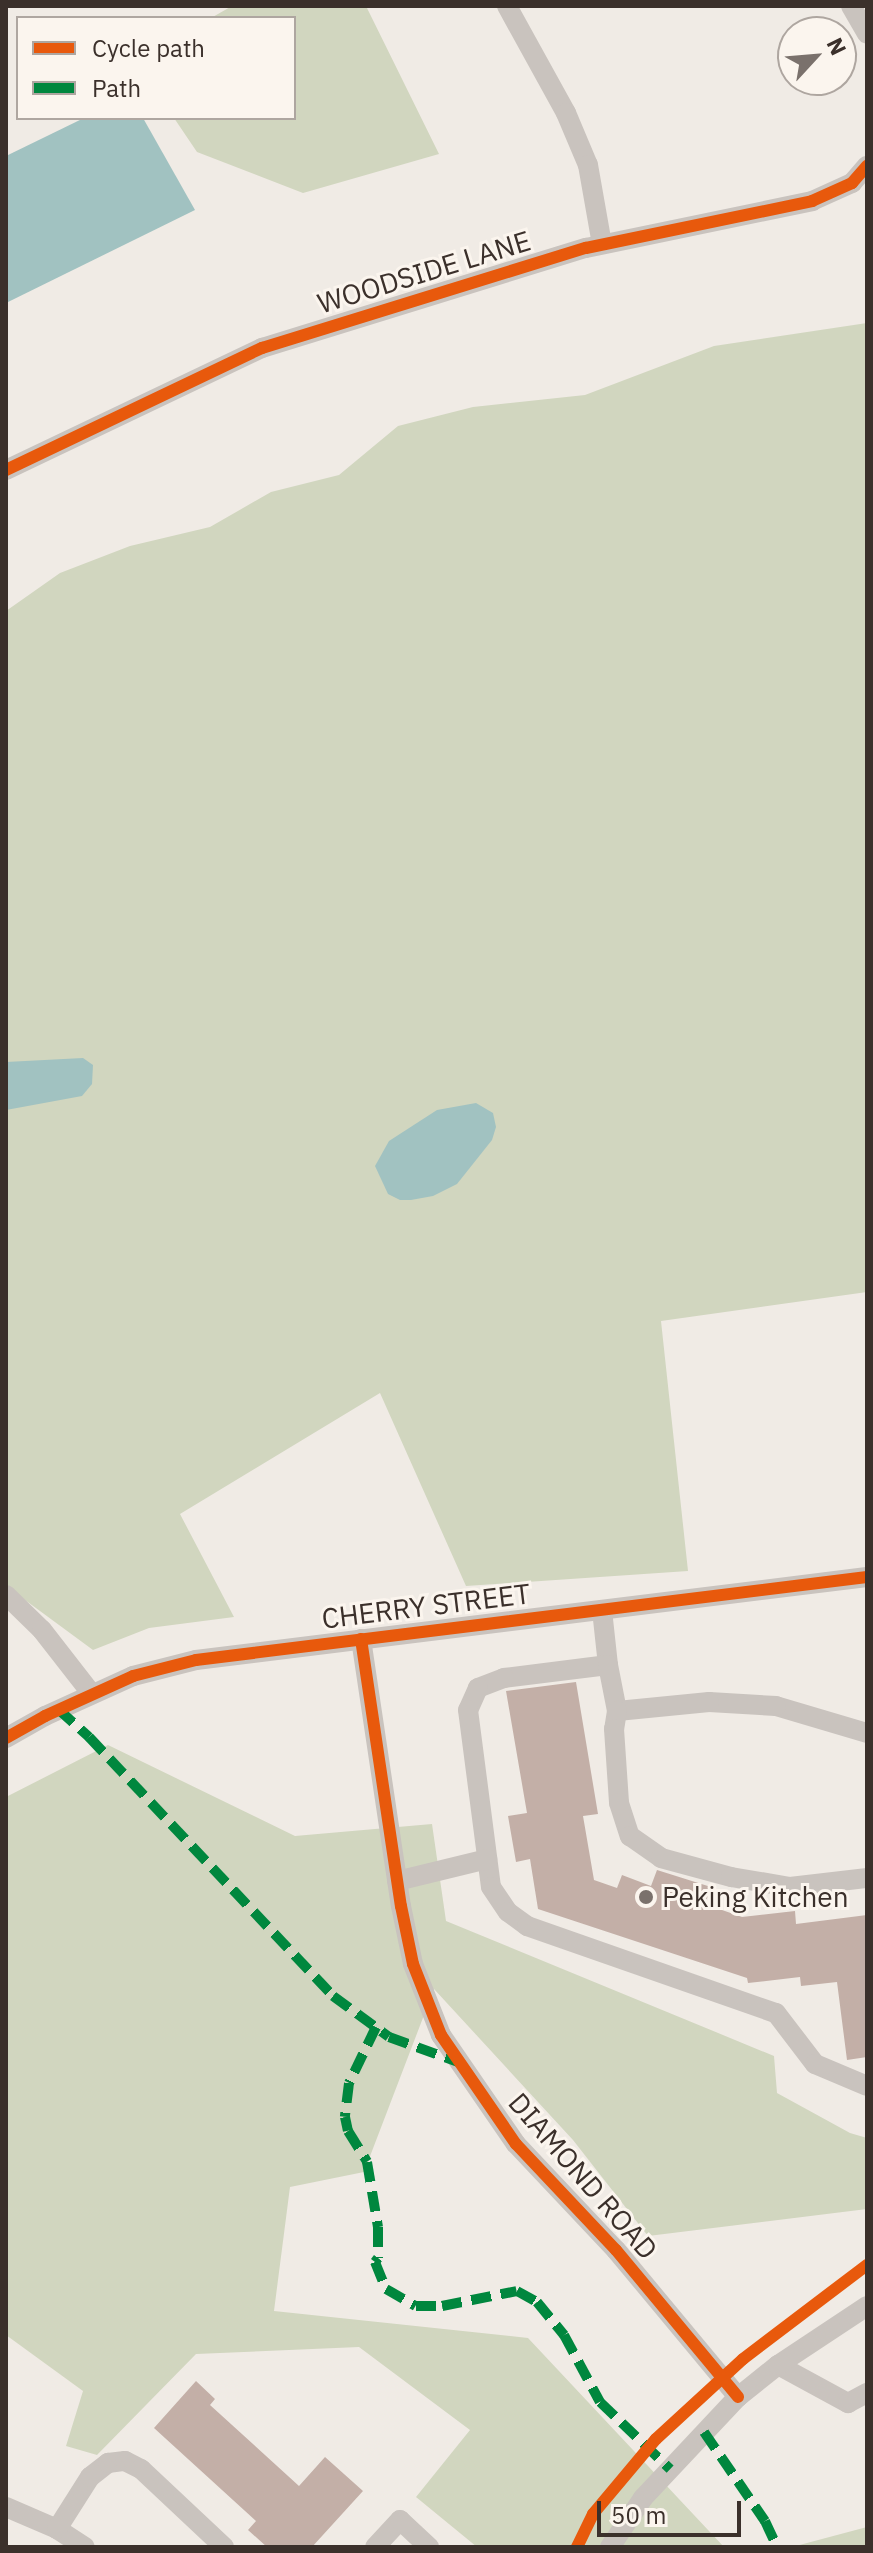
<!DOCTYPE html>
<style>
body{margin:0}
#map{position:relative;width:873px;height:2553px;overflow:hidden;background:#f0ebe5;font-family:"IBM Plex Sans",sans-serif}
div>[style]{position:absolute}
.green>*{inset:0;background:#d1d6bf}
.water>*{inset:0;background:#a1c2c1}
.building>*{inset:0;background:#c3afa7}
.minor>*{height:20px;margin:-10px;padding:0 10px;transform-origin:10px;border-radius:10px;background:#c9c3be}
.quiet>*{height:10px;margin-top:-5px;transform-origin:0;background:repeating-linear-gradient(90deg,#00873e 0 20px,transparent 0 30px)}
.cycleway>*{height:12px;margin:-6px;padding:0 6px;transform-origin:6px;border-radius:6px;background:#e8590c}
.dots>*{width:22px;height:22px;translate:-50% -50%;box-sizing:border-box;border:4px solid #fbf5ee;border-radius:50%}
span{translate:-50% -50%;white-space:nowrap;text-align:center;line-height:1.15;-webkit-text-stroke:6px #fbf5ee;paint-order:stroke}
.street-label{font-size:28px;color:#3b302b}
.poi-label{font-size:28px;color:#3b302b}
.left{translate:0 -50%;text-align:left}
.frame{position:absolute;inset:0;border:8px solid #3b302b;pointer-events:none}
.legend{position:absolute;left:16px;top:16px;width:280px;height:104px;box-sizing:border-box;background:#fbf5ee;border:2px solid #aea6a0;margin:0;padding:10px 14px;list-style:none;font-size:24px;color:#3b302b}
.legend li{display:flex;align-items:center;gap:16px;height:40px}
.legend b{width:40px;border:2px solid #aea6a0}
.north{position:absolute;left:777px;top:16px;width:80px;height:80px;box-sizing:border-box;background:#fbf5ee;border:2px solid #aea6a0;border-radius:50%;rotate:64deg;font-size:22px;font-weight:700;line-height:32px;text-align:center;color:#3b302b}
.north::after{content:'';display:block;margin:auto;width:28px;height:36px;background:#7a716c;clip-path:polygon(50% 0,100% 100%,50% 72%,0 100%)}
.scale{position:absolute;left:597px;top:2501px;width:144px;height:36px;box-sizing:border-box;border:4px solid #3b302b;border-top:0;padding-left:10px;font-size:24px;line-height:28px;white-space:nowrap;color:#3b302b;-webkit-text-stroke:6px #fbf5ee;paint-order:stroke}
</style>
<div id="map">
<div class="green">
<div style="clip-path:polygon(232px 6px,366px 6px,439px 154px,303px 193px,197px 152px,174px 118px,294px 118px,294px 18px,211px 18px)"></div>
<div style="clip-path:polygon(867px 323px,867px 1292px,661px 1321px,688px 1571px,466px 1586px,380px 1393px,180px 1514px,234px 1617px,149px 1628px,93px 1650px,6px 1586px,6px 611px,60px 573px,130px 546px,210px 527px,271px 492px,339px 475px,398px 426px,473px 407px,585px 395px,714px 346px)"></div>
<div style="clip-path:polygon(108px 1745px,295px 1836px,432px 1824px,446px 1921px,774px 2056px,777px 2093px,850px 2133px,867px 2138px,867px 2209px,648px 2236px,573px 2140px,434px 1989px,364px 2172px,290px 2187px,274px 2311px,528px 2338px,724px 2547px,477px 2547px,416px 2497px,470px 2430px,359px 2347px,196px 2354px,97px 2455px,66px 2446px,83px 2391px,6px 2335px,6px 1797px)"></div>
<div style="clip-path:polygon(867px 2527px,867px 2547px,792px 2547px)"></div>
</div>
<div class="water">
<div style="clip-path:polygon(84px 118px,143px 118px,195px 210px,6px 303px,6px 156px)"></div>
<div style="clip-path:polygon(83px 1058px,93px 1065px,92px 1084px,82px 1096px,6px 1110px,6px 1062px)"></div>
<div style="clip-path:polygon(476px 1103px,493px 1113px,496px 1127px,492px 1140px,457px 1184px,433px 1196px,411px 1200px,400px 1200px,388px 1194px,375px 1166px,389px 1141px,437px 1110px)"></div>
</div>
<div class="building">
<div style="clip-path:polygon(576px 1682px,598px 1814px,583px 1816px,594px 1880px,617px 1888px,622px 1875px,651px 1886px,657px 1870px,711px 1887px,705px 1904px,742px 1917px,795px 1911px,796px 1924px,867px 1915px,867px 2057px,847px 2060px,837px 1982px,801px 1986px,800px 1977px,748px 1983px,747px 1978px,538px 1909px,530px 1859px,516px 1862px,508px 1816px,527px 1813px,506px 1691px)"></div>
<div style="clip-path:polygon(196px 2381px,215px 2399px,210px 2405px,299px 2486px,325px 2457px,363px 2491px,312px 2547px,267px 2547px,248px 2530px,256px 2521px,154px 2428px)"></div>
</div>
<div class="minor">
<div style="left:507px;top:6px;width:122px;rotate:61.1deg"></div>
<div style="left:566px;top:113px;width:56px;rotate:67.1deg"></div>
<div style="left:588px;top:165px;width:80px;rotate:80deg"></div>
<div style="left:851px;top:6px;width:32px;rotate:60deg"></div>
<div style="left:6px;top:470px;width:284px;rotate:-25.5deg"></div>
<div style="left:262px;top:348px;width:339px;rotate:-17.2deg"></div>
<div style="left:586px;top:248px;width:231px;rotate:-11.7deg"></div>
<div style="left:812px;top:201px;width:44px;rotate:-24.2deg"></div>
<div style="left:852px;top:183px;width:23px;rotate:-49deg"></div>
<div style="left:6px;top:1595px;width:50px;rotate:44.2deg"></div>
<div style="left:42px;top:1630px;width:80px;rotate:52.1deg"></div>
<div style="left:602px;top:1610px;width:55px;rotate:83.8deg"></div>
<div style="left:608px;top:1665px;width:105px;rotate:172.9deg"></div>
<div style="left:504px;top:1678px;width:28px;rotate:159deg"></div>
<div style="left:478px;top:1688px;width:24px;rotate:114deg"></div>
<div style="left:468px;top:1710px;width:178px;rotate:82.6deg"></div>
<div style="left:491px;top:1887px;width:30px;rotate:56deg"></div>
<div style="left:508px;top:1912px;width:24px;rotate:36deg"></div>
<div style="left:527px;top:1926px;width:264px;rotate:19.3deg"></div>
<div style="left:776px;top:2013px;width:64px;rotate:52.6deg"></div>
<div style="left:815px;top:2064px;width:56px;rotate:22.9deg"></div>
<div style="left:361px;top:1639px;width:270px;rotate:81.5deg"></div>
<div style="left:401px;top:1906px;width:59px;rotate:78.3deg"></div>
<div style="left:413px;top:1964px;width:76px;rotate:68.5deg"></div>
<div style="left:441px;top:2035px;width:132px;rotate:55.5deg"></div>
<div style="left:516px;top:2144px;width:146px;rotate:46.7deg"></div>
<div style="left:616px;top:2250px;width:191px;rotate:50.3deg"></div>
<div style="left:608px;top:1665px;width:47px;rotate:78.9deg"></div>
<div style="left:867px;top:1733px;width:95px;rotate:-163.5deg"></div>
<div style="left:776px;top:1706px;width:67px;rotate:-176.6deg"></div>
<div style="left:709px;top:1702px;width:92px;rotate:174.4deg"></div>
<div style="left:617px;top:1711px;width:18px;rotate:99deg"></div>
<div style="left:614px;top:1729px;width:74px;rotate:86.1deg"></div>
<div style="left:619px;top:1803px;width:35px;rotate:72deg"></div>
<div style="left:630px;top:1836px;width:38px;rotate:35deg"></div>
<div style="left:661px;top:1858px;width:73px;rotate:15.2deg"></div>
<div style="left:731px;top:1877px;width:60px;rotate:9.6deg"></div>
<div style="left:790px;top:1887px;width:78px;rotate:-6.7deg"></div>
<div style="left:6px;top:1738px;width:45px;rotate:-29.4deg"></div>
<div style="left:45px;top:1716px;width:97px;rotate:-24.4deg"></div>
<div style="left:133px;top:1676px;width:65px;rotate:-14.3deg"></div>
<div style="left:196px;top:1660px;width:676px;rotate:-7.05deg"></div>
<div style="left:397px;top:1881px;width:93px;rotate:-13.7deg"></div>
<div style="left:778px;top:2365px;width:80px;rotate:28.5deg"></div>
<div style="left:848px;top:2403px;width:21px;rotate:-28deg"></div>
<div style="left:6px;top:2507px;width:56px;rotate:23.3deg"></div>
<div style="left:57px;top:2529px;width:33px;rotate:33deg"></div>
<div style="left:57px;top:2529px;width:62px;rotate:-57.6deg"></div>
<div style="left:90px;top:2477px;width:23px;rotate:-38deg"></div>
<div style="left:108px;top:2463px;width:17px;rotate:-7deg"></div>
<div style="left:125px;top:2461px;width:18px;rotate:27deg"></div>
<div style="left:141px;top:2469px;width:114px;rotate:43.2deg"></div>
<div style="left:375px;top:2547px;width:37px;rotate:-47deg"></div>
<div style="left:400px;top:2520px;width:40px;rotate:43deg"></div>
<div style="left:610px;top:2547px;width:59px;rotate:-56deg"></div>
<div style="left:643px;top:2498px;width:139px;rotate:-46.8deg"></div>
<div style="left:738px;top:2397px;width:51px;rotate:-38.7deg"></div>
<div style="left:778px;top:2365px;width:107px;rotate:-33.5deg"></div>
</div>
<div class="quiet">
<div style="left:58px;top:1709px;width:42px;rotate:42.1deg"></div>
<div style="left:89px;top:1737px;width:356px;rotate:46.7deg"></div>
<div style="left:333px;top:1996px;width:69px;rotate:36.2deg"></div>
<div style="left:389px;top:2037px;width:73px;rotate:19.9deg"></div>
<div style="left:376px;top:2027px;width:62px;rotate:115.7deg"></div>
<div style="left:349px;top:2083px;width:34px;rotate:97deg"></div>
<div style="left:345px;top:2117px;width:14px;rotate:78deg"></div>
<div style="left:348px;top:2131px;width:36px;rotate:58deg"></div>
<div style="left:367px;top:2162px;width:66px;rotate:80.4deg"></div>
<div style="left:378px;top:2227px;width:31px;rotate:90deg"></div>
<div style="left:378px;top:2258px;width:5px;rotate:127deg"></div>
<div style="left:375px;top:2262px;width:29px;rotate:68deg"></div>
<div style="left:386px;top:2289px;width:34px;rotate:30deg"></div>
<div style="left:416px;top:2306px;width:26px"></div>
<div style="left:442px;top:2306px;width:76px;rotate:-11.3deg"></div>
<div style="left:517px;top:2291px;width:23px;rotate:29deg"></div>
<div style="left:537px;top:2302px;width:43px;rotate:50.7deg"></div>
<div style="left:564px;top:2335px;width:76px;rotate:61.8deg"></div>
<div style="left:600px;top:2402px;width:97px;rotate:43.7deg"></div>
<div style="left:704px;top:2432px;width:108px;rotate:55.6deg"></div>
<div style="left:765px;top:2521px;width:29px;rotate:65deg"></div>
</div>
<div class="cycleway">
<div style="left:6px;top:470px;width:284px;rotate:-25.5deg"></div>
<div style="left:262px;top:348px;width:339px;rotate:-17.2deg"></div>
<div style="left:586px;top:248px;width:231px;rotate:-11.7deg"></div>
<div style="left:812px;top:201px;width:44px;rotate:-24.2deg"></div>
<div style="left:852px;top:183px;width:23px;rotate:-49deg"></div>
<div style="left:361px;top:1639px;width:270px;rotate:81.5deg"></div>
<div style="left:401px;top:1906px;width:59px;rotate:78.3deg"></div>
<div style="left:413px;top:1964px;width:76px;rotate:68.5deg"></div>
<div style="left:441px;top:2035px;width:132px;rotate:55.5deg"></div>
<div style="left:516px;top:2144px;width:146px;rotate:46.7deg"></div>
<div style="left:616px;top:2250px;width:191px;rotate:50.3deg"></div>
<div style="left:6px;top:1738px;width:45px;rotate:-29.4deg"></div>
<div style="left:45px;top:1716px;width:97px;rotate:-24.4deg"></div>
<div style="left:133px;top:1676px;width:65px;rotate:-14.3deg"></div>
<div style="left:196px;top:1660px;width:676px;rotate:-7.05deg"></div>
<div style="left:577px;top:2547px;width:37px;rotate:-64deg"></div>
<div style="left:593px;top:2514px;width:98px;rotate:-50deg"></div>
<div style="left:656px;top:2439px;width:118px;rotate:-42.6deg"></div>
<div style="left:743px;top:2359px;width:156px;rotate:-37.2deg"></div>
</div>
<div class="dots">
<div style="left:646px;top:1897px;background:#7a716c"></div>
</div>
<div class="street-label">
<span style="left:424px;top:272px;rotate:-17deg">WOODSIDE LANE</span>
<span style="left:426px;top:1606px;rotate:-7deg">CHERRY STREET</span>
<span style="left:583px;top:2176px;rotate:49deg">DIAMOND ROAD</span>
</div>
<div class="poi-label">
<span class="left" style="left:662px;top:1897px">Peking Kitchen</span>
</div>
<div class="frame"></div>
<ul class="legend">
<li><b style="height:10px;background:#e8590c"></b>Cycle path</li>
<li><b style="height:10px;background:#00873e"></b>Path</li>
</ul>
<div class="north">N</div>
<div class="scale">50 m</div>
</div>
